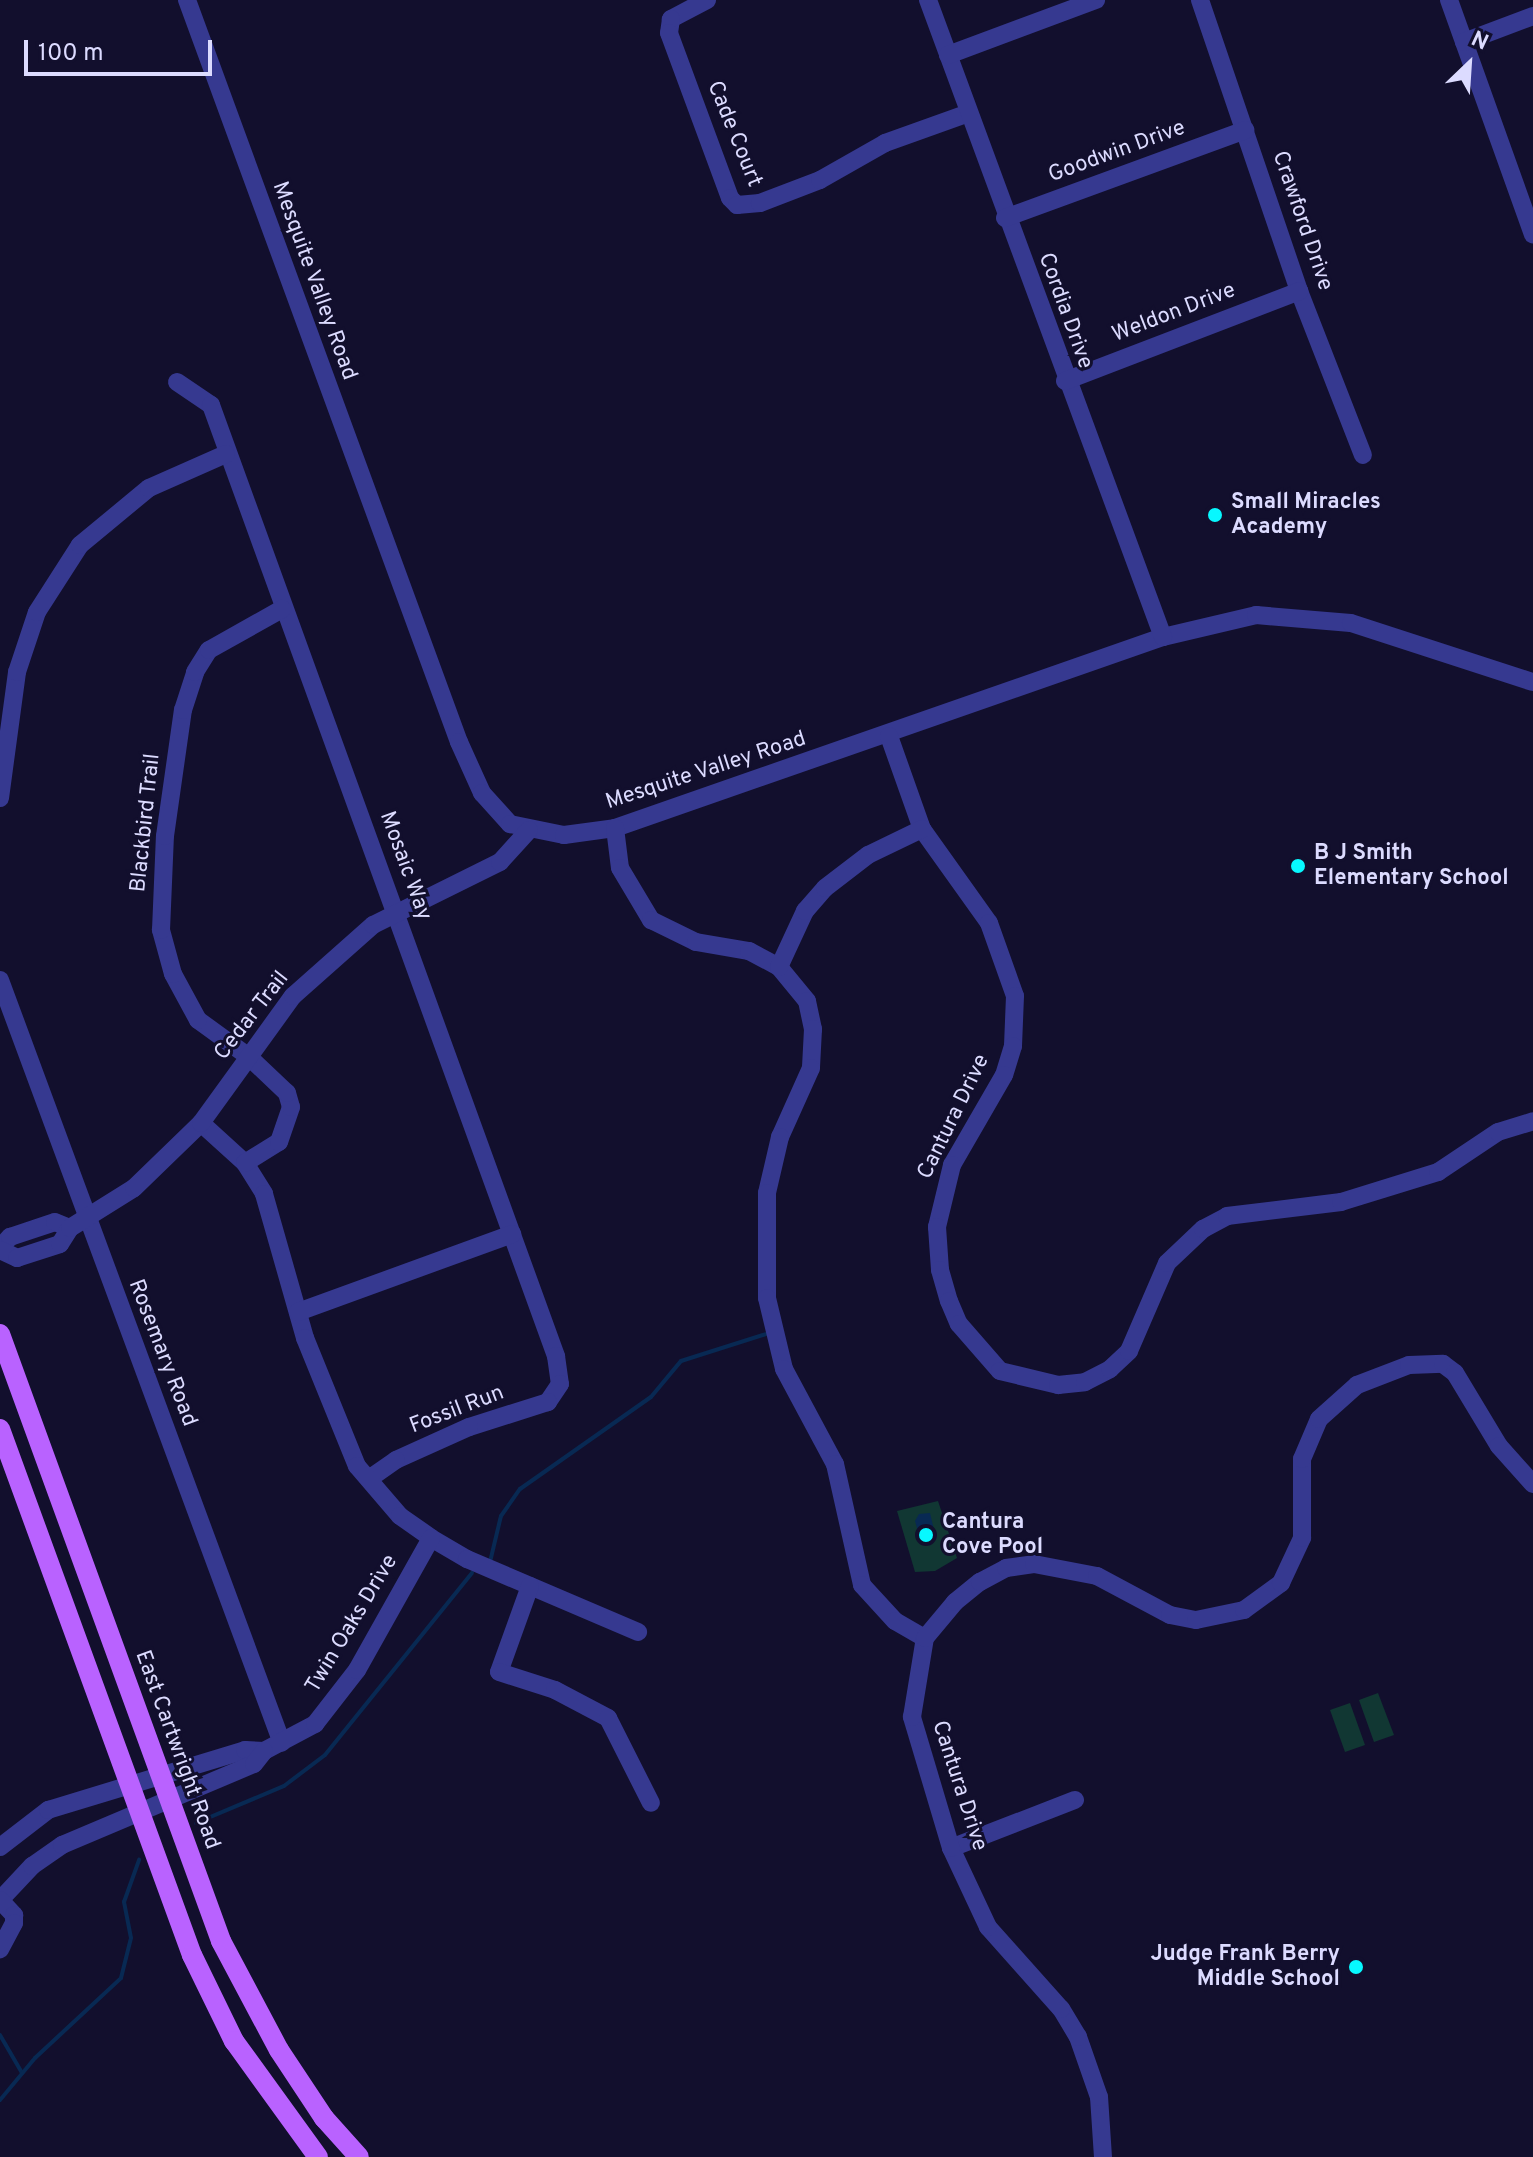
<!DOCTYPE html>
<style>
body{margin:0}
#map{position:relative;width:1533px;height:2157px;overflow:hidden;background:#120f2d;font-family:Overpass,sans-serif}
div>[style]{position:absolute}
.green>*{inset:0;background:#113733}
.water>*{inset:0;background:#082953}
.stream>*{height:4px;margin:-2px;padding:0 2px;transform-origin:2px;border-radius:2px;background:#082953}
.minor>*{height:18px;margin:-9px;padding:0 9px;transform-origin:9px;border-radius:9px;background:#363990}
.major>*{height:20px;margin:-10px;padding:0 10px;transform-origin:10px;border-radius:10px;background:#b962ff}
.dots>*{width:22px;height:22px;translate:-50% -50%;box-sizing:border-box;border:4px solid #120f2d;border-radius:50%}
span{translate:-50% -50%;white-space:nowrap;text-align:center;line-height:1.15;-webkit-text-stroke:6px #120f2d;paint-order:stroke}
.street-label{font-size:22px;color:#dcdbff}
.poi-label{font-size:22px;color:#dcdbff;font-weight:700}
.left{translate:0 -50%;text-align:left}
.right{translate:-100% -50%;text-align:right}
.north{position:absolute;left:1429px;top:24px;width:80px;height:80px;-webkit-text-stroke:6px #120f2d;paint-order:stroke;rotate:25deg;font-size:22px;font-weight:700;line-height:32px;text-align:center;color:#dcdbff}
.north::after{content:'';display:block;margin:auto;width:28px;height:36px;background:#dcdbff;clip-path:polygon(50% 0,100% 100%,50% 72%,0 100%)}
.scale{position:absolute;left:24px;top:40px;width:188px;height:36px;box-sizing:border-box;border:4px solid #dcdbff;border-top:0;padding-left:10px;font-size:24px;line-height:28px;white-space:nowrap;color:#dcdbff;-webkit-text-stroke:6px #120f2d;paint-order:stroke}
</style>
<div id="map">
<div class="green">
<div style="clip-path:polygon(938px 1501px,957px 1558px,935px 1571px,915px 1572px,897px 1511px)"></div>
<div style="clip-path:polygon(1378px 1693px,1394px 1735px,1374px 1742px,1359px 1700px)"></div>
<div style="clip-path:polygon(1350px 1703px,1365px 1745px,1345px 1752px,1330px 1710px)"></div>
</div>
<div class="water">
<div style="clip-path:polygon(930px 1513px,936px 1538px,929px 1544px,921px 1542px,915px 1521px,919px 1514px)"></div>
</div>
<div class="stream">
<div style="left:490px;top:1562px;width:47px;rotate:-76.6deg"></div>
<div style="left:501px;top:1516px;width:33px;rotate:-55deg"></div>
<div style="left:520px;top:1489px;width:160px;rotate:-35.1deg"></div>
<div style="left:651px;top:1397px;width:47px;rotate:-50.2deg"></div>
<div style="left:681px;top:1361px;width:89px;rotate:-17.6deg"></div>
<div style="left:196px;top:1823px;width:95px;rotate:-22.8deg"></div>
<div style="left:284px;top:1786px;width:51px;rotate:-37.1deg"></div>
<div style="left:325px;top:1755px;width:234px;rotate:-51.1deg"></div>
<div style="left:0;top:2035px;width:44px;rotate:59.9deg"></div>
<div style="left:0;top:2100px;width:55px;rotate:-50.2deg"></div>
<div style="left:35px;top:2058px;width:117px;rotate:-42.9deg"></div>
<div style="left:121px;top:1978px;width:41px;rotate:-76deg"></div>
<div style="left:131px;top:1938px;width:37px;rotate:-101deg"></div>
<div style="left:124px;top:1902px;width:45px;rotate:-70.3deg"></div>
</div>
<div class="minor">
<div style="left:187px;top:0;width:790px;rotate:69.87deg"></div>
<div style="left:459px;top:742px;width:56px;rotate:65.7deg"></div>
<div style="left:482px;top:793px;width:42px;rotate:47.9deg"></div>
<div style="left:510px;top:824px;width:55px;rotate:11.5deg"></div>
<div style="left:564px;top:835px;width:51px;rotate:-7.8deg"></div>
<div style="left:615px;top:828px;width:580px;rotate:-19.22deg"></div>
<div style="left:1163px;top:637px;width:96px;rotate:-13.3deg"></div>
<div style="left:1256px;top:615px;width:95px;rotate:4.8deg"></div>
<div style="left:1351px;top:623px;width:191px;rotate:18deg"></div>
<div style="left:707px;top:0;width:41px;rotate:152.2deg"></div>
<div style="left:671px;top:19px;width:14px;rotate:98deg"></div>
<div style="left:669px;top:33px;width:176px;rotate:69.7deg"></div>
<div style="left:730px;top:198px;width:10px;rotate:45deg"></div>
<div style="left:737px;top:205px;width:23px;rotate:-5deg"></div>
<div style="left:760px;top:203px;width:64px;rotate:-21deg"></div>
<div style="left:820px;top:180px;width:75px;rotate:-29.6deg"></div>
<div style="left:885px;top:143px;width:89px;rotate:-19.7deg"></div>
<div style="left:928px;top:0;width:679px;rotate:69.75deg"></div>
<div style="left:1200px;top:0;width:307px;rotate:71.2deg"></div>
<div style="left:1299px;top:291px;width:176px;rotate:68.7deg"></div>
<div style="left:1449px;top:0;width:249px;rotate:70.3deg"></div>
<div style="left:1464px;top:42px;width:74px;rotate:-20.6deg"></div>
<div style="left:948px;top:55px;width:158px;rotate:-20.4deg"></div>
<div style="left:1005px;top:218px;width:256px;rotate:-20.1deg"></div>
<div style="left:1065px;top:381px;width:251px;rotate:-21deg"></div>
<div style="left:177px;top:382px;width:41px;rotate:34.1deg"></div>
<div style="left:211px;top:405px;width:1012px;rotate:70.06deg"></div>
<div style="left:556px;top:1356px;width:28px;rotate:82deg"></div>
<div style="left:560px;top:1384px;width:22px;rotate:124deg"></div>
<div style="left:548px;top:1402px;width:83px;rotate:162.4deg"></div>
<div style="left:469px;top:1427px;width:80px;rotate:155.7deg"></div>
<div style="left:396px;top:1460px;width:33px;rotate:145deg"></div>
<div style="left:889px;top:736px;width:99px;rotate:70.5deg"></div>
<div style="left:922px;top:829px;width:115px;rotate:54.5deg"></div>
<div style="left:989px;top:923px;width:77px;rotate:70.4deg"></div>
<div style="left:1015px;top:996px;width:50px;rotate:92.3deg"></div>
<div style="left:1013px;top:1046px;width:30px;rotate:107deg"></div>
<div style="left:1004px;top:1075px;width:104px;rotate:120deg"></div>
<div style="left:952px;top:1165px;width:64px;rotate:103.6deg"></div>
<div style="left:937px;top:1227px;width:43px;rotate:86deg"></div>
<div style="left:940px;top:1270px;width:32px;rotate:74deg"></div>
<div style="left:949px;top:1301px;width:25px;rotate:67deg"></div>
<div style="left:959px;top:1324px;width:62px;rotate:48.9deg"></div>
<div style="left:1000px;top:1371px;width:60px;rotate:13.6deg"></div>
<div style="left:1058px;top:1385px;width:27px;rotate:-6deg"></div>
<div style="left:1085px;top:1382px;width:28px;rotate:-27deg"></div>
<div style="left:1110px;top:1369px;width:26px;rotate:-43deg"></div>
<div style="left:1129px;top:1351px;width:96px;rotate:-66.6deg"></div>
<div style="left:1167px;top:1263px;width:50px;rotate:-43.4deg"></div>
<div style="left:1203px;top:1229px;width:27px;rotate:-28deg"></div>
<div style="left:1227px;top:1216px;width:115px;rotate:-7deg"></div>
<div style="left:1341px;top:1202px;width:102px;rotate:-17.2deg"></div>
<div style="left:1438px;top:1172px;width:72px;rotate:-33.7deg"></div>
<div style="left:1498px;top:1132px;width:37px;rotate:-17deg"></div>
<div style="left:0;top:798px;width:127px;rotate:-82.3deg"></div>
<div style="left:17px;top:672px;width:63px;rotate:-71.6deg"></div>
<div style="left:37px;top:612px;width:80px;rotate:-57.3deg"></div>
<div style="left:80px;top:545px;width:89px;rotate:-39.6deg"></div>
<div style="left:149px;top:488px;width:84px;rotate:-23.8deg"></div>
<div style="left:615px;top:828px;width:40px;rotate:82.9deg"></div>
<div style="left:620px;top:868px;width:61px;rotate:59.2deg"></div>
<div style="left:651px;top:920px;width:50px;rotate:26.1deg"></div>
<div style="left:696px;top:942px;width:54px;rotate:9.6deg"></div>
<div style="left:749px;top:951px;width:34px;rotate:28deg"></div>
<div style="left:779px;top:967px;width:44px;rotate:50.5deg"></div>
<div style="left:807px;top:1001px;width:29px;rotate:78deg"></div>
<div style="left:813px;top:1029px;width:39px;rotate:93deg"></div>
<div style="left:811px;top:1068px;width:76px;rotate:114.2deg"></div>
<div style="left:780px;top:1137px;width:57px;rotate:103.1deg"></div>
<div style="left:767px;top:1193px;width:105px;rotate:90deg"></div>
<div style="left:767px;top:1298px;width:73px;rotate:76.5deg"></div>
<div style="left:784px;top:1369px;width:108px;rotate:61.8deg"></div>
<div style="left:835px;top:1464px;width:124px;rotate:77.4deg"></div>
<div style="left:862px;top:1585px;width:49px;rotate:47.5deg"></div>
<div style="left:895px;top:1621px;width:34px;rotate:30deg"></div>
<div style="left:779px;top:967px;width:62px;rotate:-65.1deg"></div>
<div style="left:805px;top:911px;width:30px;rotate:-49deg"></div>
<div style="left:825px;top:888px;width:54px;rotate:-37.5deg"></div>
<div style="left:868px;top:855px;width:60px;rotate:-25.7deg"></div>
<div style="left:0;top:980px;width:813px;rotate:69.72deg"></div>
<div style="left:201px;top:1123px;width:59px;rotate:42.3deg"></div>
<div style="left:245px;top:1163px;width:36px;rotate:58deg"></div>
<div style="left:264px;top:1194px;width:150px;rotate:74.1deg"></div>
<div style="left:305px;top:1338px;width:138px;rotate:67.9deg"></div>
<div style="left:357px;top:1466px;width:66px;rotate:49.3deg"></div>
<div style="left:400px;top:1516px;width:38px;rotate:35deg"></div>
<div style="left:431px;top:1538px;width:42px;rotate:30.3deg"></div>
<div style="left:467px;top:1559px;width:186px;rotate:23.1deg"></div>
<div style="left:245px;top:1163px;width:40px;rotate:-32deg"></div>
<div style="left:279px;top:1142px;width:37px;rotate:-71deg"></div>
<div style="left:291px;top:1107px;width:15px;rotate:-106deg"></div>
<div style="left:287px;top:1093px;width:52px;rotate:-136.5deg"></div>
<div style="left:249px;top:1057px;width:63px;rotate:-144deg"></div>
<div style="left:198px;top:1020px;width:52px;rotate:-118.5deg"></div>
<div style="left:173px;top:974px;width:46px;rotate:-105.3deg"></div>
<div style="left:161px;top:930px;width:94px;rotate:-87.6deg"></div>
<div style="left:165px;top:836px;width:127px;rotate:-81.9deg"></div>
<div style="left:183px;top:710px;width:40px;rotate:-72deg"></div>
<div style="left:195px;top:672px;width:26px;rotate:-58deg"></div>
<div style="left:209px;top:650px;width:84px;rotate:-29.3deg"></div>
<div style="left:0;top:1248px;width:15px;rotate:-48deg"></div>
<div style="left:10px;top:1237px;width:47px;rotate:-18.4deg"></div>
<div style="left:55px;top:1222px;width:16px;rotate:22deg"></div>
<div style="left:0;top:1250px;width:19px;rotate:25deg"></div>
<div style="left:17px;top:1258px;width:45px;rotate:-18deg"></div>
<div style="left:60px;top:1244px;width:19px;rotate:-58deg"></div>
<div style="left:70px;top:1228px;width:75px;rotate:-32deg"></div>
<div style="left:134px;top:1188px;width:93px;rotate:-44.1deg"></div>
<div style="left:201px;top:1123px;width:157px;rotate:-54.1deg"></div>
<div style="left:293px;top:996px;width:107px;rotate:-41.6deg"></div>
<div style="left:373px;top:925px;width:142px;rotate:-26.4deg"></div>
<div style="left:500px;top:862px;width:43px;rotate:-47.8deg"></div>
<div style="left:298px;top:1312px;width:228px;rotate:-20deg"></div>
<div style="left:530px;top:1586px;width:91px;rotate:109.8deg"></div>
<div style="left:499px;top:1672px;width:59px;rotate:17.8deg"></div>
<div style="left:555px;top:1690px;width:60px;rotate:27.8deg"></div>
<div style="left:608px;top:1718px;width:95px;rotate:63.2deg"></div>
<div style="left:0;top:1847px;width:61px;rotate:-37.6deg"></div>
<div style="left:48px;top:1810px;width:206px;rotate:-16.9deg"></div>
<div style="left:245px;top:1750px;width:19px;rotate:3deg"></div>
<div style="left:264px;top:1751px;width:58px;rotate:-27.9deg"></div>
<div style="left:315px;top:1724px;width:68px;rotate:-52.1deg"></div>
<div style="left:357px;top:1670px;width:151px;rotate:-60.7deg"></div>
<div style="left:951px;top:1848px;width:133px;rotate:-21.2deg"></div>
<div style="left:0;top:1900px;width:47px;rotate:-46.7deg"></div>
<div style="left:32px;top:1866px;width:37px;rotate:-35deg"></div>
<div style="left:62px;top:1845px;width:208px;rotate:-22.9deg"></div>
<div style="left:254px;top:1764px;width:16px;rotate:-52deg"></div>
<div style="left:0;top:1900px;width:21px;rotate:47deg"></div>
<div style="left:14px;top:1915px;width:8px;rotate:90deg"></div>
<div style="left:14px;top:1923px;width:30px;rotate:118deg"></div>
<div style="left:1103px;top:2157px;width:60px;rotate:-93.8deg"></div>
<div style="left:1099px;top:2097px;width:64px;rotate:-109.3deg"></div>
<div style="left:1078px;top:2037px;width:33px;rotate:-121deg"></div>
<div style="left:1061px;top:2009px;width:110px;rotate:-131.7deg"></div>
<div style="left:988px;top:1927px;width:87px;rotate:-115.1deg"></div>
<div style="left:951px;top:1848px;width:137px;rotate:-106.6deg"></div>
<div style="left:912px;top:1717px;width:80px;rotate:-80.7deg"></div>
<div style="left:925px;top:1638px;width:47px;rotate:-50.2deg"></div>
<div style="left:955px;top:1602px;width:32px;rotate:-39deg"></div>
<div style="left:980px;top:1582px;width:30px;rotate:-28deg"></div>
<div style="left:1006px;top:1568px;width:28px;rotate:-8deg"></div>
<div style="left:1034px;top:1564px;width:64px;rotate:10.8deg"></div>
<div style="left:1097px;top:1576px;width:83px;rotate:28.1deg"></div>
<div style="left:1170px;top:1615px;width:26px;rotate:11deg"></div>
<div style="left:1196px;top:1620px;width:49px;rotate:-11.8deg"></div>
<div style="left:1244px;top:1610px;width:46px;rotate:-36.1deg"></div>
<div style="left:1281px;top:1583px;width:50px;rotate:-65deg"></div>
<div style="left:1302px;top:1538px;width:79px;rotate:-90deg"></div>
<div style="left:1302px;top:1459px;width:43px;rotate:-67deg"></div>
<div style="left:1319px;top:1419px;width:51px;rotate:-41.8deg"></div>
<div style="left:1357px;top:1385px;width:56px;rotate:-21deg"></div>
<div style="left:1409px;top:1365px;width:34px;rotate:-2deg"></div>
<div style="left:1443px;top:1364px;width:15px;rotate:37deg"></div>
<div style="left:1455px;top:1373px;width:85px;rotate:58.9deg"></div>
<div style="left:1499px;top:1446px;width:51px;rotate:48.2deg"></div>
</div>
<div class="major">
<div style="left:0;top:1334px;width:646px;rotate:69.99deg"></div>
<div style="left:221px;top:1941px;width:123px;rotate:62deg"></div>
<div style="left:279px;top:2050px;width:82px;rotate:56.5deg"></div>
<div style="left:324px;top:2118px;width:52px;rotate:48.1deg"></div>
<div style="left:0;top:1429px;width:560px;rotate:69.95deg"></div>
<div style="left:192px;top:1955px;width:96px;rotate:64deg"></div>
<div style="left:234px;top:2041px;width:143px;rotate:54.1deg"></div>
</div>
<div class="dots">
<div style="left:1215px;top:515px;background:#07f8ff"></div>
<div style="left:1298px;top:866px;background:#07f8ff"></div>
<div style="left:926px;top:1535px;background:#07f8ff"></div>
<div style="left:1356px;top:1967px;background:#07f8ff"></div>
</div>
<div class="street-label">
<span style="left:734px;top:134px;rotate:68deg">Cade Court</span>
<span style="left:1117px;top:152px;rotate:-20deg">Goodwin Drive</span>
<span style="left:1302px;top:221px;rotate:71deg">Crawford Drive</span>
<span style="left:314px;top:281px;rotate:70deg">Mesquite Valley Road</span>
<span style="left:1065px;top:311px;rotate:70deg">Cordia Drive</span>
<span style="left:1174px;top:313px;rotate:-21deg">Weldon Drive</span>
<span style="left:706px;top:771px;rotate:-18deg">Mesquite Valley Road</span>
<span style="left:146px;top:823px;rotate:-84deg">Blackbird Trail</span>
<span style="left:405px;top:866px;rotate:70deg">Mosaic Way</span>
<span style="left:252px;top:1016px;rotate:-52deg">Cedar Trail</span>
<span style="left:954px;top:1117px;rotate:-64deg">Cantura Drive</span>
<span style="left:162px;top:1353px;rotate:69deg">Rosemary Road</span>
<span style="left:457px;top:1410px;rotate:-21deg">Fossil Run</span>
<span style="left:352px;top:1624px;rotate:-59deg">Twin Oaks Drive</span>
<span style="left:177px;top:1750px;rotate:70deg">East Cartwright Road</span>
<span style="left:959px;top:1786px;rotate:72deg">Cantura Drive</span>
</div>
<div class="poi-label">
<span class="left" style="left:1231px;top:515px">Small Miracles<br>Academy</span>
<span class="left" style="left:1314px;top:866px">B J Smith<br>Elementary School</span>
<span class="left" style="left:942px;top:1535px">Cantura<br>Cove Pool</span>
<span class="right" style="left:1340px;top:1967px">Judge Frank Berry<br>Middle School</span>
</div>
<div class="north">N</div>
<div class="scale">100 m</div>
</div>
